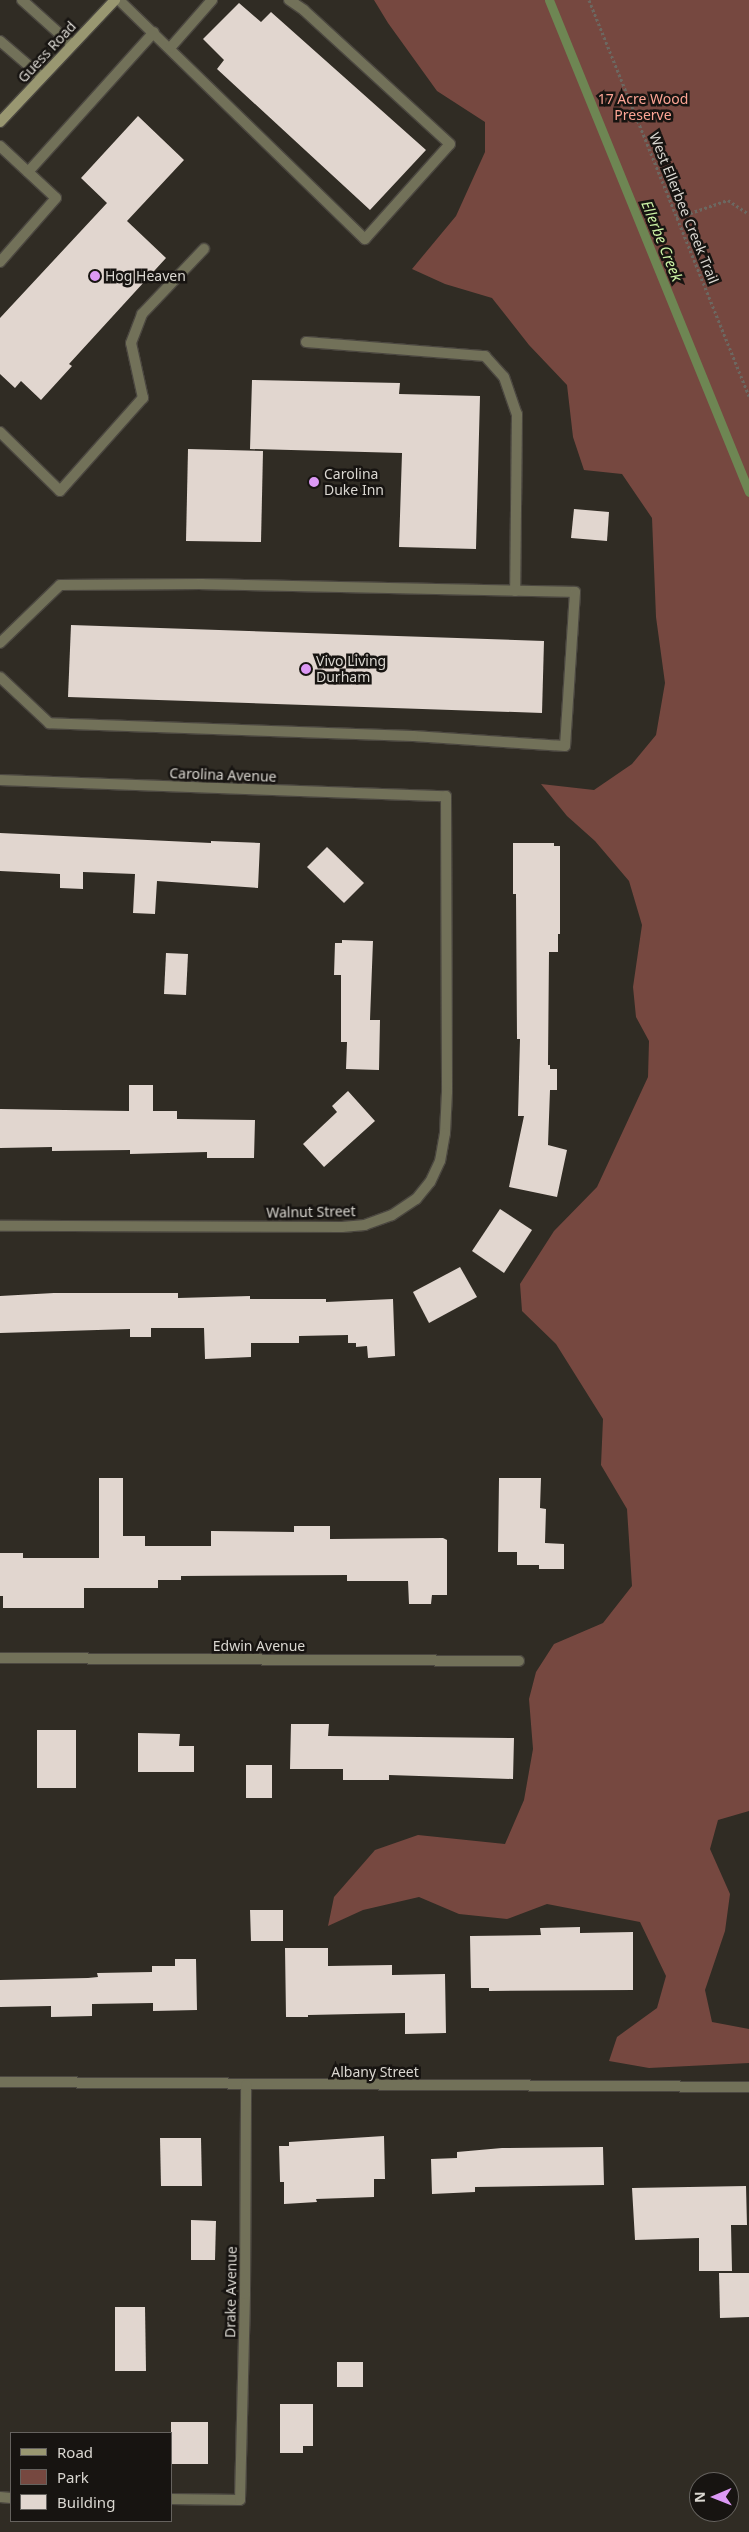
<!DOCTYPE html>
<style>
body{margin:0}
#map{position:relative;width:749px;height:2532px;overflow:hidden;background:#302c24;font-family:"Noto Sans",sans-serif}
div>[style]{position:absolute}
.green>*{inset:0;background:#764840}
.stream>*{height:9px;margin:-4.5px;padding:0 4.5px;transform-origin:4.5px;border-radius:4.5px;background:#6e8653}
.building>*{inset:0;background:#e1d6cf}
.path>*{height:3px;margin-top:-1.5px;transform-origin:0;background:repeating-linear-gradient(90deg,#6c6861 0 2.5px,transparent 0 5px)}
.roads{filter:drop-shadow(1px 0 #4b4740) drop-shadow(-1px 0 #4b4740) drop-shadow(0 1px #4b4740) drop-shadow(0 -1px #4b4740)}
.lane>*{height:10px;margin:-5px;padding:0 5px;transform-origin:5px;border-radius:5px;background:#727159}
.street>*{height:10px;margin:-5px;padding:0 5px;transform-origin:5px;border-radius:5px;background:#727159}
.secondary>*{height:10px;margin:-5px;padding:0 5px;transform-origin:5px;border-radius:5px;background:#999771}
.dots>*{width:14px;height:14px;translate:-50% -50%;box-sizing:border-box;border:2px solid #171411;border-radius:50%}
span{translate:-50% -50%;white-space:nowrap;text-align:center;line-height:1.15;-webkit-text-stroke:5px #171411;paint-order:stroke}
.street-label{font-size:14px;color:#dad7d1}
.park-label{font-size:14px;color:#fda595}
.poi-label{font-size:14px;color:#dad7d1}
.left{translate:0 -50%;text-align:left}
.water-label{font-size:15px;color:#ccf2a5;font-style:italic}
.legend{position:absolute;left:10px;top:2432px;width:162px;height:90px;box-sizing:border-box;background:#171411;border:1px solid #65625e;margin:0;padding:6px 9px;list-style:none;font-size:15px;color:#dad7d1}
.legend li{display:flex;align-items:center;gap:10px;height:25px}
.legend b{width:25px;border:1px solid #65625e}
.north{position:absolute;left:689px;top:2472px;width:50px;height:50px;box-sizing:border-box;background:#171411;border:1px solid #65625e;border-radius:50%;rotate:269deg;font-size:14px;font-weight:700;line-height:20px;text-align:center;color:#dad7d1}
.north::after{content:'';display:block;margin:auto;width:18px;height:22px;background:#dc99f5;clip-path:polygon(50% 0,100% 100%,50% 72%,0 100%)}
</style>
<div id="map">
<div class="green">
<div style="clip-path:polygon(374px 0,749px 0,749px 1811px,718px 1820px,710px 1849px,730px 1894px,725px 1931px,705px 1990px,712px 2022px,749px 2029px,749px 2063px,649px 2068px,609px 2061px,617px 2037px,657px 2008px,666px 1976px,640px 1922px,547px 1904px,507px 1919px,459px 1914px,419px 1897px,363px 1910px,328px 1926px,334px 1897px,375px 1850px,418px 1835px,505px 1844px,524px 1800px,533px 1749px,529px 1699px,536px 1672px,554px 1644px,603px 1623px,632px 1586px,627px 1509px,601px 1465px,603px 1419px,556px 1344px,522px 1311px,520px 1284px,554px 1231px,597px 1187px,648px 1077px,649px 1041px,636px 1017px,633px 987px,642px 925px,629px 881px,595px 841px,567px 816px,541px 784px,594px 790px,632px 764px,656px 735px,665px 683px,656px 617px,652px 518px,622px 474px,584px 470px,573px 437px,567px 385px,529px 345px,492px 298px,445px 284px,412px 269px,456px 216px,485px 152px,485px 122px,437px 91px,388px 23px)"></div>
</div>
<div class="stream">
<div style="left:549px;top:0;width:531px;rotate:67.88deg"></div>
</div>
<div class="building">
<div style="clip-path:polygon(239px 3px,261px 22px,271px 12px,426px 150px,370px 210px,217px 69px,224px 60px,203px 39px)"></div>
<div style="clip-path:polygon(138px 116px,184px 160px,127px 221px,166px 258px,69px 364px,72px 366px,41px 400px,21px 381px,15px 388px,0 374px,0 318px,107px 203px,81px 178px)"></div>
<div style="clip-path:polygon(252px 380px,400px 383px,399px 394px,480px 396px,476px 549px,399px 547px,402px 453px,250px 449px)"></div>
<div style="clip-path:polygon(188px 449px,263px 451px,261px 542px,186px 541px)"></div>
<div style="clip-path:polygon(574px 509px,609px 512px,607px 541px,571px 538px)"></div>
<div style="clip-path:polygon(71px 625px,544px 641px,542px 713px,68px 697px)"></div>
<div style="clip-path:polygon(0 833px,211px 843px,211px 841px,260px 843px,258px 888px,157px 881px,155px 914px,133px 913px,135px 874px,83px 872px,83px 889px,60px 888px,60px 874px,0 871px)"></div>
<div style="clip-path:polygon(513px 843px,554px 843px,554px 846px,560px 846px,560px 934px,558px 934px,558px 952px,549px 952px,548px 1065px,550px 1065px,550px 1069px,557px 1069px,557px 1090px,550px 1090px,548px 1145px,567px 1150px,557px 1197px,509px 1187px,524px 1116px,518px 1116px,520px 1039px,517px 1039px,516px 894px,513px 894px)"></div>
<div style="clip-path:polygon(327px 847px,364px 883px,344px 903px,307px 867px)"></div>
<div style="clip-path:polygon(342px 940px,373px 941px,370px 1020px,380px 1020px,379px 1070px,346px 1069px,347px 1042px,341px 1042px,341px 975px,334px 975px,335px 943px,342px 943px)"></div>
<div style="clip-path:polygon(166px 953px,188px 954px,186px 995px,164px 994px)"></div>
<div style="clip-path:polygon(129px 1085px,153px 1085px,153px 1111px,177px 1111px,177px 1119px,255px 1120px,254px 1158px,207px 1158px,207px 1152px,130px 1154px,130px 1150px,52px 1151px,52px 1147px,0 1148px,0 1109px,129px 1111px)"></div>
<div style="clip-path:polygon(348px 1091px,375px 1121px,324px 1167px,303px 1144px,337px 1112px,332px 1106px)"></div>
<div style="clip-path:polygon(500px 1209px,532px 1230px,504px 1273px,472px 1251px)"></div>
<div style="clip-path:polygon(460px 1267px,477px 1297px,429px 1323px,413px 1292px)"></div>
<div style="clip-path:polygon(54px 1293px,178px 1293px,178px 1298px,250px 1296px,250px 1299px,326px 1299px,326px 1302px,393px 1299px,395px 1356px,368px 1358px,367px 1346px,356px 1347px,356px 1343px,348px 1343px,348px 1335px,299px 1336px,299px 1343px,251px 1343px,251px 1357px,205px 1359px,204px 1328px,151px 1328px,151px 1337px,130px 1337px,130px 1329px,0 1333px,0 1296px)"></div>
<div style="clip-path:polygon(99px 1478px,123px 1478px,123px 1536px,145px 1536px,145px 1546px,211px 1546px,211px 1531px,294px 1532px,294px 1526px,330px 1526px,330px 1539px,443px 1538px,447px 1540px,447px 1595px,432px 1595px,431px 1604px,409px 1604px,408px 1581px,347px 1581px,347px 1575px,181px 1576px,181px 1580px,158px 1580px,158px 1588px,84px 1588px,84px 1608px,3px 1608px,3px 1596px,0 1596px,0 1553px,23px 1553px,23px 1558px,99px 1558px)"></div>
<div style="clip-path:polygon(499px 1478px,541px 1478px,540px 1508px,546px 1509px,545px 1543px,564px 1544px,564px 1569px,539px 1569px,539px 1565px,517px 1565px,517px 1552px,498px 1552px)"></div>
<div style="clip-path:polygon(291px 1724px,329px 1724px,328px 1736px,514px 1738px,513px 1779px,389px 1775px,389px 1780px,343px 1780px,343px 1769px,290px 1769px)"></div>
<div style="clip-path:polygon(37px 1730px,76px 1730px,76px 1788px,37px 1788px)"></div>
<div style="clip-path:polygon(138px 1733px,180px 1734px,179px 1746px,194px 1746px,194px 1772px,138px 1772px)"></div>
<div style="clip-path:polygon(246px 1765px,272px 1765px,272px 1798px,246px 1798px)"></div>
<div style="clip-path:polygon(250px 1910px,283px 1910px,283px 1941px,251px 1941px)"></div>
<div style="clip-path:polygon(580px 1927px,580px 1933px,633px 1932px,633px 1990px,489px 1991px,489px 1988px,471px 1988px,470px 1936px,541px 1935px,540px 1928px)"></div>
<div style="clip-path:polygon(285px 1948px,328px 1948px,328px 1966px,392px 1965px,392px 1975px,445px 1974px,446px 2033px,405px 2034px,405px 2013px,308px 2015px,308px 2017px,286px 2017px)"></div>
<div style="clip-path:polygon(175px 1959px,196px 1959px,197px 2010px,153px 2011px,153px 2003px,92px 2004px,92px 2016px,51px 2017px,51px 2006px,0 2007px,0 1980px,88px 1978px,98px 1977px,97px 1973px,152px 1972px,152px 1966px,175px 1966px)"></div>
<div style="clip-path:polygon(384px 2136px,385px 2179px,374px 2179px,374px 2197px,316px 2199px,317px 2202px,284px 2204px,284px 2182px,280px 2182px,279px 2146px,289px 2146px,289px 2142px)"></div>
<div style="clip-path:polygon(160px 2138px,201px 2138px,202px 2186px,161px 2186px)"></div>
<div style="clip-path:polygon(603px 2147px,604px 2185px,475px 2187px,475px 2192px,432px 2194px,431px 2159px,457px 2158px,457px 2152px,502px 2148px)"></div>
<div style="clip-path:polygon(746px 2186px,747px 2225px,731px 2225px,732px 2271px,699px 2271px,699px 2238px,635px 2240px,632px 2188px)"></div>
<div style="clip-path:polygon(191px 2220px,216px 2221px,215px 2260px,191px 2260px)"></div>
<div style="clip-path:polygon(719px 2273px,749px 2273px,749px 2317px,720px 2318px)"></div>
<div style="clip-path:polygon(115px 2307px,145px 2307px,146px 2371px,115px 2371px)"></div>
<div style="clip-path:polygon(337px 2362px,363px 2362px,363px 2387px,337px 2387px)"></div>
<div style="clip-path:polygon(280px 2404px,313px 2404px,313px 2446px,303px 2446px,303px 2453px,280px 2453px)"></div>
<div style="clip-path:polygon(171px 2422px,208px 2422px,208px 2464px,171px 2464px)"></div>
</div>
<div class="path">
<div style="left:589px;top:0;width:427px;rotate:68deg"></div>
<div style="left:676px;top:218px;width:55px;rotate:-19.1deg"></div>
<div style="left:728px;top:200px;width:25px;rotate:34deg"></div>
</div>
<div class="roads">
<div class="lane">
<div style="left:22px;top:0;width:67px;rotate:42deg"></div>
<div style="left:119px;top:0;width:343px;rotate:44.2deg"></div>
<div style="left:365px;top:239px;width:127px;rotate:-48.2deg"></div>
<div style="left:450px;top:144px;width:198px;rotate:-137.5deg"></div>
<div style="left:304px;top:10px;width:18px;rotate:-146deg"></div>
<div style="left:0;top:41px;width:55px;rotate:40.6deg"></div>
<div style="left:170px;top:48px;width:64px;rotate:-48.8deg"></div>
<div style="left:0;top:146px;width:76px;rotate:42.9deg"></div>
<div style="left:56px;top:198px;width:85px;rotate:131.2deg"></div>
<div style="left:28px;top:172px;width:188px;rotate:-48deg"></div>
<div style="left:306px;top:342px;width:180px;rotate:4.5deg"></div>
<div style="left:485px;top:356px;width:28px;rotate:48deg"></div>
<div style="left:504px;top:377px;width:39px;rotate:71deg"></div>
<div style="left:517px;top:414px;width:177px;rotate:90.6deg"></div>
<div style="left:0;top:432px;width:84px;rotate:44.5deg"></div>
<div style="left:60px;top:491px;width:125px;rotate:-48.3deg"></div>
<div style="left:143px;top:398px;width:56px;rotate:-102.3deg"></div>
<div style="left:131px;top:343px;width:31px;rotate:-69deg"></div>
<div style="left:142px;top:314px;width:90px;rotate:-46.4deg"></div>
<div style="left:0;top:643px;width:83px;rotate:-44deg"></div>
<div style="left:60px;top:585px;width:142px;rotate:-0.4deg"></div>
<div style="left:202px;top:584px;width:373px;rotate:1.2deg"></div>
<div style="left:575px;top:592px;width:154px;rotate:93.7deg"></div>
<div style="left:565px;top:746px;width:152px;rotate:-176.2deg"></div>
<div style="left:413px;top:736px;width:364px;rotate:-178deg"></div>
<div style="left:49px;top:723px;width:67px;rotate:-136.8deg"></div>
</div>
<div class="street">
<div style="left:0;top:780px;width:446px;rotate:2.1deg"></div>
<div style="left:446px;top:796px;width:296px;rotate:89.8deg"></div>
<div style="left:447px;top:1092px;width:41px;rotate:92.8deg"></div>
<div style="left:445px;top:1133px;width:28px;rotate:100deg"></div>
<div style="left:440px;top:1161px;width:23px;rotate:115deg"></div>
<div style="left:430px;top:1182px;width:22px;rotate:129deg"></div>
<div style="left:416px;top:1199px;width:29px;rotate:146deg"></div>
<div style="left:392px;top:1215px;width:29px;rotate:160deg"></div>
<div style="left:365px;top:1225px;width:23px;rotate:175deg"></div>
<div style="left:342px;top:1227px;width:342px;rotate:-179.8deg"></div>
<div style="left:0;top:1658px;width:519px;rotate:0.33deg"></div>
<div style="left:0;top:2082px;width:749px;rotate:0.38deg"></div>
<div style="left:0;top:2497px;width:11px;rotate:5deg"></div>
<div style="left:171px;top:2499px;width:69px;rotate:0.8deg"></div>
<div style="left:240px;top:2500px;width:206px;rotate:-88.6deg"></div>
<div style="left:245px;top:2294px;width:209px;rotate:-89.7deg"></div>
</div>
<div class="secondary">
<div style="left:0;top:122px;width:168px;rotate:-46.7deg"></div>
</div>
</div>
<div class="dots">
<div style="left:95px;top:276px;background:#dc99f5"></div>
<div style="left:314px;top:482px;background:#dc99f5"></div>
<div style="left:306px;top:669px;background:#dc99f5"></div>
</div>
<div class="street-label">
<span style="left:47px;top:52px;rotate:-47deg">Guess Road</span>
<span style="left:684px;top:208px;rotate:68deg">West Ellerbee Creek Trail</span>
<span style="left:223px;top:775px;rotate:2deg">Carolina Avenue</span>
<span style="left:311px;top:1212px;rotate:-1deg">Walnut Street</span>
<span style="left:259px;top:1646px">Edwin Avenue</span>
<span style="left:375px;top:2072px">Albany Street</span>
<span style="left:231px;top:2292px;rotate:-89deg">Drake Avenue</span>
</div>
<div class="park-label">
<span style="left:643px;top:107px">17 Acre Wood<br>Preserve</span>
</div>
<div class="poi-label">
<span class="left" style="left:105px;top:276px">Hog Heaven</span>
<span class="left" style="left:324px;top:482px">Carolina<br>Duke Inn</span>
<span class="left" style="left:316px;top:669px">Vivo Living<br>Durham</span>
</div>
<div class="water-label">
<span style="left:662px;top:241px;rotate:68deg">Ellerbe Creek</span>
</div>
<ul class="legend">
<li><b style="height:6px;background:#999771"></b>Road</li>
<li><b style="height:14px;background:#764840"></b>Park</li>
<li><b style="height:14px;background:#e1d6cf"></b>Building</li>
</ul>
<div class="north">N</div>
</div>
